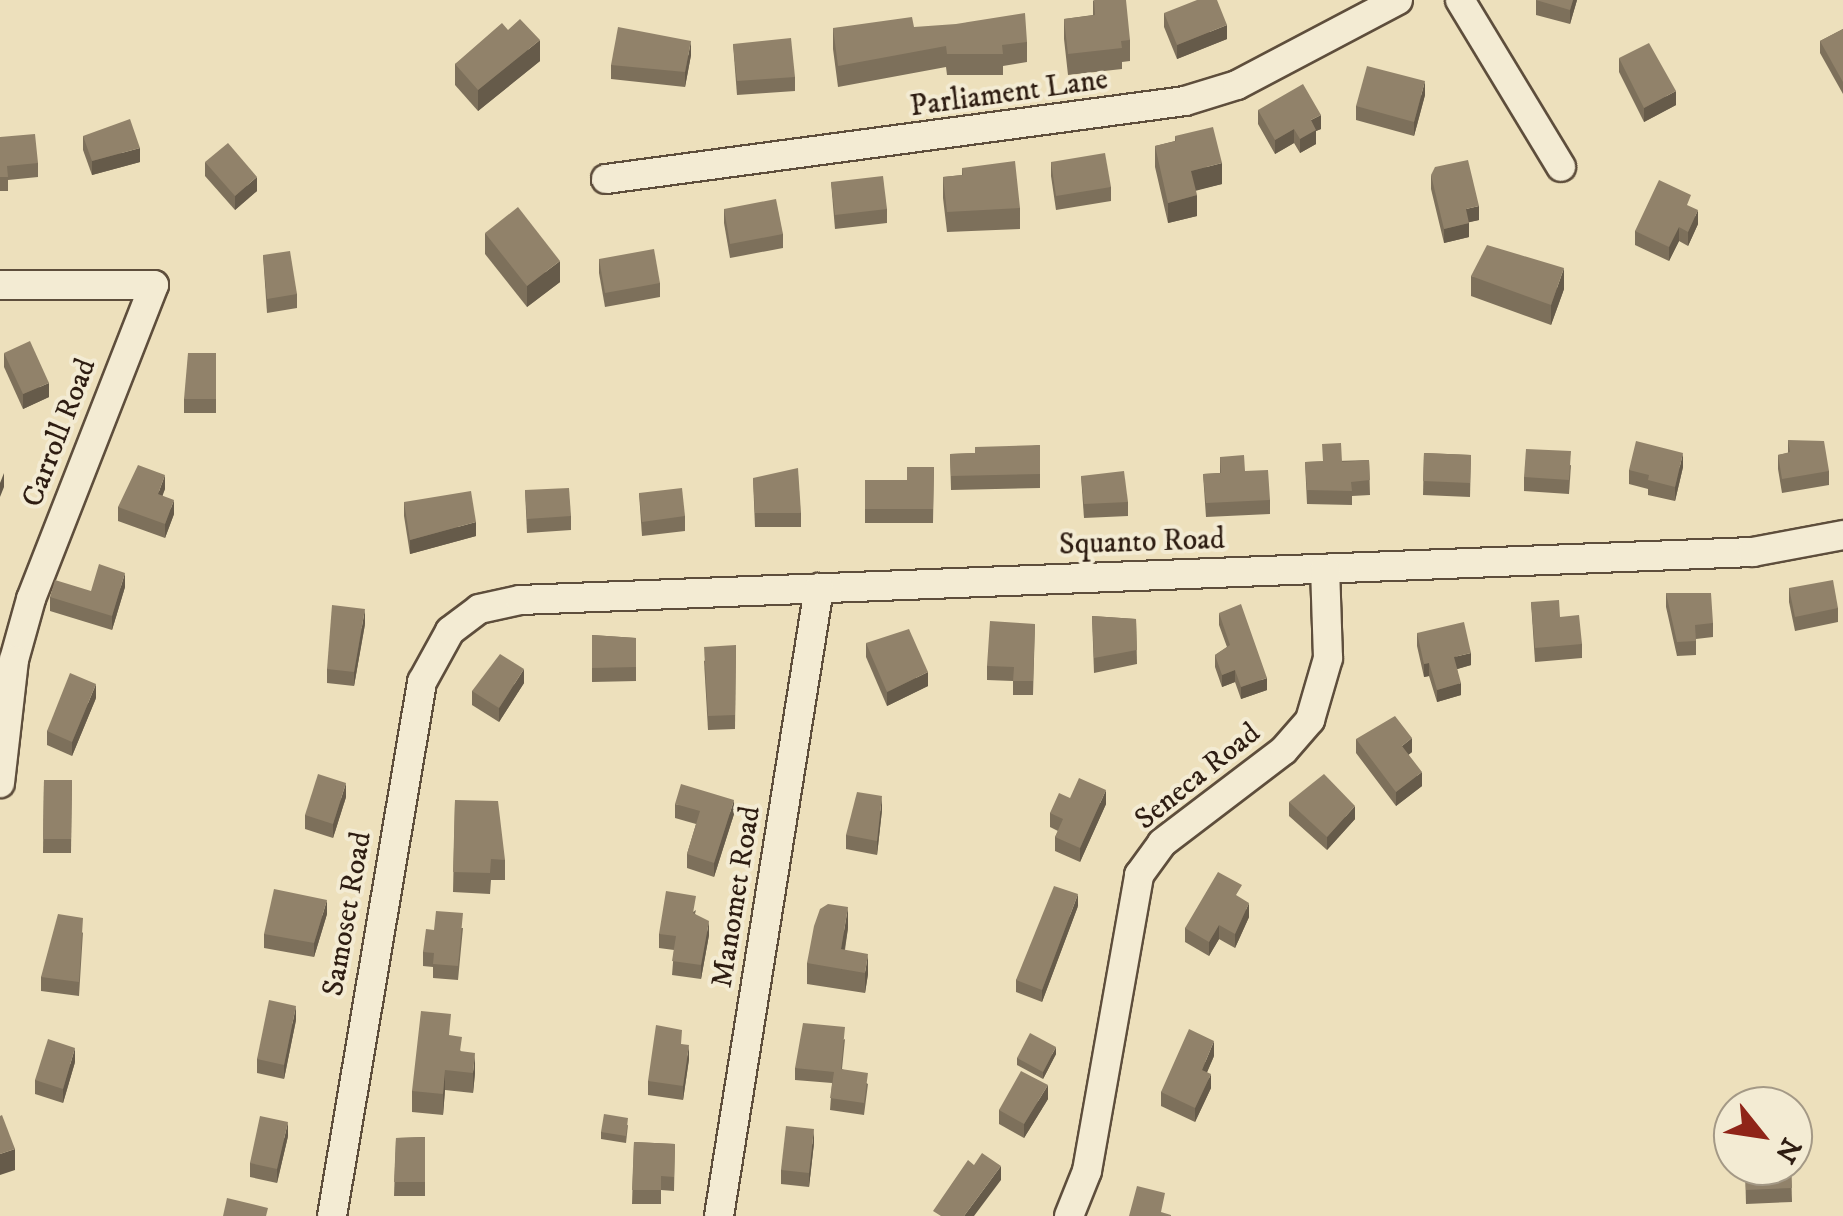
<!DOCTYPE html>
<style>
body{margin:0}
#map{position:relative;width:1843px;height:1216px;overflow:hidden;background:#ede0bc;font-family:"IM FELL DW Pica",serif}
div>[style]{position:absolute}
.roads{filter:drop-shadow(2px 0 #5e4e3c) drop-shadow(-2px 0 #5e4e3c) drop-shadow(0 2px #5e4e3c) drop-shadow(0 -2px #5e4e3c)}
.minor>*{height:28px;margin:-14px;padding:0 14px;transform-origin:14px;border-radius:14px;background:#f3ebd3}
.wall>*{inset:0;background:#7d705b}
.shaded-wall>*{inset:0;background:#665b4a}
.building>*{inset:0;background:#91826a}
span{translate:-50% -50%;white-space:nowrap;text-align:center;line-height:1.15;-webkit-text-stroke:8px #f3ebd3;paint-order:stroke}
.street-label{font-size:30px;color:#2e1d12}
.north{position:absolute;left:1713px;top:1086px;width:100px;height:100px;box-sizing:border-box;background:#f3ebd3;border:2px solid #a49986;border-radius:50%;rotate:120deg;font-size:28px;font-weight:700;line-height:40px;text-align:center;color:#2e1d12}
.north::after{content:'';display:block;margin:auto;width:35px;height:45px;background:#8f2418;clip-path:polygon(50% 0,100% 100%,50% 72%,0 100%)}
</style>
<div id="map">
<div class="roads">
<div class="minor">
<div style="left:1460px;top:0;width:195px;rotate:58.8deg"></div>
<div style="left:606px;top:179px;width:584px;rotate:-7.67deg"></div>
<div style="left:1185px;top:101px;width:54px;rotate:-17.1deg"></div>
<div style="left:1237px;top:85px;width:182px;rotate:-27.8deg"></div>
<div style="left:0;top:285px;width:154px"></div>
<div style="left:154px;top:285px;width:337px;rotate:111.4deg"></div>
<div style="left:31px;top:599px;width:63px;rotate:105.6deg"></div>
<div style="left:14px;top:660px;width:124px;rotate:96.5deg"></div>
<div style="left:332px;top:1216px;width:542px;rotate:-80.43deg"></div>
<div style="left:422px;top:682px;width:58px;rotate:-61.2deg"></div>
<div style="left:450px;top:631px;width:36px;rotate:-37deg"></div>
<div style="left:479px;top:609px;width:42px;rotate:-12.4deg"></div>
<div style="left:520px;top:600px;width:1234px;rotate:-2.23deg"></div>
<div style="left:1753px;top:552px;width:92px;rotate:-10.7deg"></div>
<div style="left:719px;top:1216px;width:636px;rotate:-80.95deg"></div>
<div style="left:1069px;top:1216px;width:48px;rotate:-68.2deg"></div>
<div style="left:1087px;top:1171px;width:301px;rotate:-80deg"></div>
<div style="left:1139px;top:875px;width:39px;rotate:-54deg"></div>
<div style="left:1162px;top:843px;width:153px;rotate:-37.3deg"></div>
<div style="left:1284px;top:750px;width:40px;rotate:-49deg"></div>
<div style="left:1310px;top:720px;width:65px;rotate:-73.8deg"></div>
<div style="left:1328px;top:658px;width:89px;rotate:-91.9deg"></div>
</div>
</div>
<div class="wall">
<div style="clip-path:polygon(1093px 0,1130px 40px,1130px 61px,1122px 62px,1122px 69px,1068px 75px,1064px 39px,1064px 19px,1093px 15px)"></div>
<div style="clip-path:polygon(1536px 0,1577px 0,1570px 24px,1536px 15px)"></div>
<div style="clip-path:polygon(1164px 13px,1227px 39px,1177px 59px,1164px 27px)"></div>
<div style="clip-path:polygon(914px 27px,1027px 42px,1027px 62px,1003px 66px,1003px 75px,947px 75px,946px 67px,838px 87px,833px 49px,833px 28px)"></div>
<div style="clip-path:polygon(1843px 29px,1843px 94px,1820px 53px,1820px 41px)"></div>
<div style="clip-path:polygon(508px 30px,540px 61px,478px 111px,455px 85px,455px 64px)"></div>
<div style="clip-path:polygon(733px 44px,795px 77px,795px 91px,737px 95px)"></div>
<div style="clip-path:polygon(691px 55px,685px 87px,611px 79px,611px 65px)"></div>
<div style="clip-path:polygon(1619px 58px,1676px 105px,1644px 122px,1619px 72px)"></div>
<div style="clip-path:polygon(1425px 95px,1414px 136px,1356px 120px,1356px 106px)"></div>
<div style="clip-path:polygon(1258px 110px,1321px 129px,1316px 131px,1316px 144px,1300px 153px,1294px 143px,1275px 154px,1258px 124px)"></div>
<div style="clip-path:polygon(83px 136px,140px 162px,92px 175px,83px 150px)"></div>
<div style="clip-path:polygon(1175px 136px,1222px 184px,1196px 190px,1197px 216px,1168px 223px,1155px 167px,1155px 146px,1175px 141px)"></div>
<div style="clip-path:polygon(0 137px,38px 163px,38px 177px,8px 180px,8px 191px,0 191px)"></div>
<div style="clip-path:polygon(205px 162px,257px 191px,235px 210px,205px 176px)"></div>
<div style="clip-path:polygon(1051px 162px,1111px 187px,1111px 201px,1056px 210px,1051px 176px)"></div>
<div style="clip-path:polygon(962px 168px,1020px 208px,1020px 229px,947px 232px,943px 198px,943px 177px,962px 175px)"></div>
<div style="clip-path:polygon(1431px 175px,1479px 220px,1469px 222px,1469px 237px,1444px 243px,1431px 189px)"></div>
<div style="clip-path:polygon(831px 182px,887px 209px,887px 223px,835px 229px)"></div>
<div style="clip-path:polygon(1691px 207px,1698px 224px,1688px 246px,1679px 241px,1669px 261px,1635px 245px,1635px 231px)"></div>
<div style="clip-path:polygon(724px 209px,783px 234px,783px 248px,730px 258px,724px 223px)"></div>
<div style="clip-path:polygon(485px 233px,560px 282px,527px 307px,485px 254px)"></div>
<div style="clip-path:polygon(263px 255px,297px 294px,297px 308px,267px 313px)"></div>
<div style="clip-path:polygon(599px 259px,660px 283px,660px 297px,605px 307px,599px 273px)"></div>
<div style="clip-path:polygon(1471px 276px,1564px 289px,1551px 325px,1471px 296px)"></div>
<div style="clip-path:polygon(4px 353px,49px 397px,23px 409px,4px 367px)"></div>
<div style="clip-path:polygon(216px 353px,216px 413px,184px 413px,184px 399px)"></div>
<div style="clip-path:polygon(1788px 440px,1829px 471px,1829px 485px,1782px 493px,1778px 469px,1778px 455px,1788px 453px)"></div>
<div style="clip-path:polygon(1040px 445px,1040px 488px,951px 490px,950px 454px,975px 453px)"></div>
<div style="clip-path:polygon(1424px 453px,1471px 455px,1470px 497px,1423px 495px)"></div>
<div style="clip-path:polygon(1220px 457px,1245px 471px,1270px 500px,1270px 514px,1206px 517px,1203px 474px,1220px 473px)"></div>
<div style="clip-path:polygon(1369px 460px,1370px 495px,1352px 496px,1352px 505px,1307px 504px,1305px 462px)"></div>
<div style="clip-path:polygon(1571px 465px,1569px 494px,1524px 491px,1524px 477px)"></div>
<div style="clip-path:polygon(934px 467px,933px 523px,865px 523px,865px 480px,907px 480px)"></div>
<div style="clip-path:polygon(1683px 467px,1675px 501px,1648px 495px,1648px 489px,1629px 484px,1629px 470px)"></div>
<div style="clip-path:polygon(1081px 476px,1128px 502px,1128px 516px,1084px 518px)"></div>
<div style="clip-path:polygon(753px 478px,801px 513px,801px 527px,755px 527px)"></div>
<div style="clip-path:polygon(165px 489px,162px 495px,174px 514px,165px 538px,118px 521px,118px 507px)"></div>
<div style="clip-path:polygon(525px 490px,571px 516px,571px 530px,527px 533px)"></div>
<div style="clip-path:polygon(639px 493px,685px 516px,685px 531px,642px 536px)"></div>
<div style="clip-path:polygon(404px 502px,476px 536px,410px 554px,404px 516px)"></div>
<div style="clip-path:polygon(125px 587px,112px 630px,50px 611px,50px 597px)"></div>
<div style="clip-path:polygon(1789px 588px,1838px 608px,1838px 622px,1795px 631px,1789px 602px)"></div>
<div style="clip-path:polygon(1666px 593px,1713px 623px,1713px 637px,1696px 639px,1696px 655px,1677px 656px,1666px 607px)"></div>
<div style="clip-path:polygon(1531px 602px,1560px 617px,1582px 644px,1582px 658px,1535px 662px)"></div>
<div style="clip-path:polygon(1219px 613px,1267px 690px,1241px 699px,1235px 682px,1222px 687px,1215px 667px,1215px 655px,1227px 647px,1219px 625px)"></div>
<div style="clip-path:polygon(1092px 616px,1136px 619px,1137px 664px,1094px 673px)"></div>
<div style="clip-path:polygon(365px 624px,354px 686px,327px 683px,327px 669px)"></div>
<div style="clip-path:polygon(1035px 624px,1033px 695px,1013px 695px,1013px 681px,987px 680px,987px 666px)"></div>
<div style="clip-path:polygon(1417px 633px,1471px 665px,1457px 669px,1461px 695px,1437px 702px,1429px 676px,1424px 677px,1417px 646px)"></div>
<div style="clip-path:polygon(592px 635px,636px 638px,636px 681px,592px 682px)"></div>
<div style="clip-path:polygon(866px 643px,928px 686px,887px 706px,866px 657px)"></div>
<div style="clip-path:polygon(736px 645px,735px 729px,708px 730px,704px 661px)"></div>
<div style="clip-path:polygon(524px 683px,499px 722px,472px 705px,472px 691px)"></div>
<div style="clip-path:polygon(96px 698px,72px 756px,47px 745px,47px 731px)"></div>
<div style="clip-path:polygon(1356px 739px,1412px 752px,1408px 755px,1422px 786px,1396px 806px,1356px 753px)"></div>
<div style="clip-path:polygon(44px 780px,72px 780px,71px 853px,43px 853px)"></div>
<div style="clip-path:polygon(346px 797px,333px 838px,305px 829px,305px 815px)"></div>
<div style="clip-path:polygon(1070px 798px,1106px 804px,1080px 862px,1055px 851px,1055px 837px,1058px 831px,1050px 827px,1050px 813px)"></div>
<div style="clip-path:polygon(455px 800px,505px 860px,505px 880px,491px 880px,490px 894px,453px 892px)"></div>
<div style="clip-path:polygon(1289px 802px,1355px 819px,1327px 850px,1289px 816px)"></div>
<div style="clip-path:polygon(675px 804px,734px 814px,714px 877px,687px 868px,687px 854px,696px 824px,675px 818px)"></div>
<div style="clip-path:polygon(882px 810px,877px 855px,846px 849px,846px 835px)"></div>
<div style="clip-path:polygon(1242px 899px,1249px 917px,1235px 948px,1219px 939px,1209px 956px,1185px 942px,1185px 928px)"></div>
<div style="clip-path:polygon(1078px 906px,1042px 1002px,1016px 992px,1016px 980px)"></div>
<div style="clip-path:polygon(696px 910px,695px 914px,709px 935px,701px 979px,672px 975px,674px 950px,659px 948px,659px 934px)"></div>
<div style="clip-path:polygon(327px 914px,314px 957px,264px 948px,264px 934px)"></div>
<div style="clip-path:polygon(463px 928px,458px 980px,433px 978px,433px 967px,423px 966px,423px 952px,434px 930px)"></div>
<div style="clip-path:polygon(848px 928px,845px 950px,868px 974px,865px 993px,807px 984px,807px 963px)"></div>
<div style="clip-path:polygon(83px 932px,79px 996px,41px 991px,41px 977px)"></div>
<div style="clip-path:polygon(296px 1020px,284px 1079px,257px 1073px,257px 1059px)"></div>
<div style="clip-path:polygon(451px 1036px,475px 1073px,473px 1093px,445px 1090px,443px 1115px,412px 1112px,412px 1091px)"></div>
<div style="clip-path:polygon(845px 1039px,842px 1069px,868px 1084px,864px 1115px,830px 1110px,832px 1083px,795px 1080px,795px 1068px)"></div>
<div style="clip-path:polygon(682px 1044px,689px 1059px,683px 1100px,648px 1095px,648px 1081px)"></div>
<div style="clip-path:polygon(1056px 1054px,1043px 1079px,1017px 1065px,1017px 1058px)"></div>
<div style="clip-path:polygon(1214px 1056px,1207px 1072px,1211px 1088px,1195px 1122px,1161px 1106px,1161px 1092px)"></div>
<div style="clip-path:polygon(75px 1062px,63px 1103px,35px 1094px,35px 1080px)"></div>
<div style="clip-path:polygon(1048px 1099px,1024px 1138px,999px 1124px,999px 1110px)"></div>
<div style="clip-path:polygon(628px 1125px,626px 1143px,601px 1139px,601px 1132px)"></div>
<div style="clip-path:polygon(288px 1136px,277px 1183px,250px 1177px,250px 1163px)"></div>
<div style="clip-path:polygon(425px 1137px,425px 1196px,394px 1196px,396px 1138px)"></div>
<div style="clip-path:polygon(634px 1142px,675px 1144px,674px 1191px,661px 1190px,661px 1204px,632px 1204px)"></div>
<div style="clip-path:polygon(814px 1143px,809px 1187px,781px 1184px,781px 1170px)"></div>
<div style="clip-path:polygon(1745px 1166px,1791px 1166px,1792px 1202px,1746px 1204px)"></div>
</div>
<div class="shaded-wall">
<div style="clip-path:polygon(1573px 0,1577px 0,1570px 24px,1570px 10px)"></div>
<div style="clip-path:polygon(1227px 25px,1227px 39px,1177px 59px,1177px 45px)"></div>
<div style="clip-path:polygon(540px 40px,540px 61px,478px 111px,478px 90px)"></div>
<div style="clip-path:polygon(691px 41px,691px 55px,685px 87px,685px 72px)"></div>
<div style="clip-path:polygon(1425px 81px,1425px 95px,1414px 136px,1414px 122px)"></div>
<div style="clip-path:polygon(1676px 91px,1676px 105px,1644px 122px,1644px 108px)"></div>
<div style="clip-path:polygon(1321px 115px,1321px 129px,1316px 131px,1316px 144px,1300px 153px,1300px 139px,1311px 120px)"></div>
<div style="clip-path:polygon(1294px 129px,1294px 143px,1275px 154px,1275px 140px)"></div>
<div style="clip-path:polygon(140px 148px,140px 162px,92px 175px,92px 161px)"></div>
<div style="clip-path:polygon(1222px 163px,1222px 184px,1191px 192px,1191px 171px)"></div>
<div style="clip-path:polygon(257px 177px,257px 191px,235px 210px,235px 196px)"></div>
<div style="clip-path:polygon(1197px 195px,1197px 216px,1168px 223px,1168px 203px)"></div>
<div style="clip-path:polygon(1479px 206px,1479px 220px,1466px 223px,1466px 209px)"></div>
<div style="clip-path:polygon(1698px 210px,1698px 224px,1688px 246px,1688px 232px)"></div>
<div style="clip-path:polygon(1469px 223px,1469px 237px,1444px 243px,1444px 229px)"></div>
<div style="clip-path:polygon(1679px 227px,1679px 241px,1669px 261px,1669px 247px)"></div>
<div style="clip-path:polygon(560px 261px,560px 282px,527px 307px,527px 286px)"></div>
<div style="clip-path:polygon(1564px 268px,1564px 289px,1551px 325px,1551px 305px)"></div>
<div style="clip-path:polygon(49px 383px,49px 397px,23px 409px,23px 394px)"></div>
<div style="clip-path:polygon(1683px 453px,1683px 467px,1675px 501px,1675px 487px)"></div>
<div style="clip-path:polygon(4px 473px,4px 487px,0 497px,0 483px)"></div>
<div style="clip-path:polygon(165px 475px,165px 489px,158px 508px,158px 494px)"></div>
<div style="clip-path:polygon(174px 500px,174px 514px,165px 538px,165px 524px)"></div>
<div style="clip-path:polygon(476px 522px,476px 536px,410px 554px,410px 540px)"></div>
<div style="clip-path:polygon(125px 573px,125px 587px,112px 630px,112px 616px)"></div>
<div style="clip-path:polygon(365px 609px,365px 624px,354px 686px,354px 672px)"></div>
<div style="clip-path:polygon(1471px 653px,1471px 665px,1454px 670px,1454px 657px)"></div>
<div style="clip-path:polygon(1429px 663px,1429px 676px,1424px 677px,1424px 664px)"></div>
<div style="clip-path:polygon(524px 669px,524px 683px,499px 722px,499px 708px)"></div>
<div style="clip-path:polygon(1235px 670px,1235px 682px,1222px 687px,1222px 675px)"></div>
<div style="clip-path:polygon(928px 672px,928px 686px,887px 706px,887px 692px)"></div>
<div style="clip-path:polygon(1267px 678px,1267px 690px,1241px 699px,1241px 687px)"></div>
<div style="clip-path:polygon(1461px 683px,1461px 695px,1437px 702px,1437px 690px)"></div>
<div style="clip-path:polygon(96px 684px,96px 698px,72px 756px,72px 742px)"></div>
<div style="clip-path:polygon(1412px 738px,1412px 752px,1402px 760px,1402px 746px)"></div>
<div style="clip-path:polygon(1422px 772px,1422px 786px,1396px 806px,1396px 792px)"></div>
<div style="clip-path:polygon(346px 783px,346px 797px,333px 838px,333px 824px)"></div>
<div style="clip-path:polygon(1106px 790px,1106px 804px,1080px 862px,1080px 848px)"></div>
<div style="clip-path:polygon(882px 796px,882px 810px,877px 855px,877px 841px)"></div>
<div style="clip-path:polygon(734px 800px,734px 814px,714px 877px,714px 863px)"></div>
<div style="clip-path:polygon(1355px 806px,1355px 819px,1327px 850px,1327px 837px)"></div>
<div style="clip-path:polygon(1078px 894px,1078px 906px,1042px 1002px,1042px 990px)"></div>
<div style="clip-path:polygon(327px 900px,327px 914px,314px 957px,314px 943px)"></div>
<div style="clip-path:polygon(1249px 903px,1249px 917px,1235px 948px,1235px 934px)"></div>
<div style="clip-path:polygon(848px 907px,848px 928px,841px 970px,841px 949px)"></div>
<div style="clip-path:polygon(709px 921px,709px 935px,701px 979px,701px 965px)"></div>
<div style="clip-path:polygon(1219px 925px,1219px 939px,1209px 956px,1209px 942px)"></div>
<div style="clip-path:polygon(868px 954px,868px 974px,865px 993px,865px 973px)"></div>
<div style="clip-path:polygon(296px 1006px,296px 1020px,284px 1079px,284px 1065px)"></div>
<div style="clip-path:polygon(1214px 1041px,1214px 1056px,1202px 1084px,1202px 1070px)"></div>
<div style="clip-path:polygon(689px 1045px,689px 1059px,683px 1100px,683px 1086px)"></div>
<div style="clip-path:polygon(1056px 1047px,1056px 1054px,1043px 1079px,1043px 1072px)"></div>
<div style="clip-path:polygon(75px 1048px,75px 1062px,63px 1103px,63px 1089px)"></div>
<div style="clip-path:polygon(475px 1053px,475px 1073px,473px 1093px,473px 1073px)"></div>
<div style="clip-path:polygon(445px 1070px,445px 1090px,443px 1115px,443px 1094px)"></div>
<div style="clip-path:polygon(1211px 1074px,1211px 1088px,1195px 1122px,1195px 1108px)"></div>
<div style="clip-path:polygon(1048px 1085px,1048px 1099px,1024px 1138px,1024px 1124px)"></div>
<div style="clip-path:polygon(288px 1122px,288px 1136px,277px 1183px,277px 1169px)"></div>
<div style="clip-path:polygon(814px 1129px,814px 1143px,809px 1187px,809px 1173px)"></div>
<div style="clip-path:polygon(15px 1149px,15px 1170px,0 1175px,0 1154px)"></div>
<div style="clip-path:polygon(1001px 1166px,1001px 1180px,974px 1216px,964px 1216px)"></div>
</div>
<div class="building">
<div style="clip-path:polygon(1094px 0,1126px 0,1130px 40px,1121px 41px,1122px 48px,1068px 54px,1064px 19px,1095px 15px)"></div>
<div style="clip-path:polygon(1197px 0,1217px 0,1227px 25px,1177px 45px,1164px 13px)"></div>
<div style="clip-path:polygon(1536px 0,1573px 0,1570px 10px)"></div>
<div style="clip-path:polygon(1025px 13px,1027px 42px,1002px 45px,1003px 54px,947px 54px,946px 46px,838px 66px,833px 28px,912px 17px,914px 27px,956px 24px)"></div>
<div style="clip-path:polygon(520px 19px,540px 40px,478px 90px,455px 64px,502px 23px,508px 30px)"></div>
<div style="clip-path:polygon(618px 27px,691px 41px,685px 72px,611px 65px)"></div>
<div style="clip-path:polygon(1843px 29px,1843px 82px,1820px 41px)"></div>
<div style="clip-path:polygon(791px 38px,795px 77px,737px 81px,733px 44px)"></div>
<div style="clip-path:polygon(1649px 43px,1676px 91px,1644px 108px,1619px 58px)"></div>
<div style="clip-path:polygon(1367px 66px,1425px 81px,1414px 122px,1356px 106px)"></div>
<div style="clip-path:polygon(1303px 84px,1321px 115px,1311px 120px,1316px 130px,1300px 139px,1294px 129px,1275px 140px,1258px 110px)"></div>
<div style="clip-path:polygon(130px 119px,140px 148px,92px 161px,83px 136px)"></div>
<div style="clip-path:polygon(1213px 127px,1222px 163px,1191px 171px,1197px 195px,1168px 203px,1155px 146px,1176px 141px,1175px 136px)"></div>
<div style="clip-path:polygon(35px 134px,38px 163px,7px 166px,8px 177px,0 177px,0 137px)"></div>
<div style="clip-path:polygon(228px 143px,257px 177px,235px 196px,205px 162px)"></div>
<div style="clip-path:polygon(1105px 153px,1111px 187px,1056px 196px,1051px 162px)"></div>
<div style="clip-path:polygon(1468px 160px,1479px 206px,1466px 209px,1469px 223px,1444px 229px,1431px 175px,1435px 167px)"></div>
<div style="clip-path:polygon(1015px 161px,1020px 208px,947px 212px,943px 177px,963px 175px,962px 168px)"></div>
<div style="clip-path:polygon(883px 176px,887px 209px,835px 215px,831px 182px)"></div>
<div style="clip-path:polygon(1659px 180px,1691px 195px,1687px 205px,1698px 210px,1688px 232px,1679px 227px,1669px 247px,1635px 231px)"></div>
<div style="clip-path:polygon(776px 199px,783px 234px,730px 244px,724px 209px)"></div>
<div style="clip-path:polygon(518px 207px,560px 261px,527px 286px,485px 233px)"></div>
<div style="clip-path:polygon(1487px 245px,1564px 268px,1551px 305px,1471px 276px)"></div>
<div style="clip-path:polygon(654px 249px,660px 283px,605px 293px,599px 259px)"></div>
<div style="clip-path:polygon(290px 251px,297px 294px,267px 299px,263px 255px)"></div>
<div style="clip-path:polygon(30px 341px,49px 383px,23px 394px,4px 353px)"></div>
<div style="clip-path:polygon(188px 353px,216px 353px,216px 399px,184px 399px)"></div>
<div style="clip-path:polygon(1788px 440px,1824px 441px,1829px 471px,1782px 479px,1778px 455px,1790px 452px)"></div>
<div style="clip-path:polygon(1636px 441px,1683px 453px,1675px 487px,1648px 480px,1649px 475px,1629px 470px)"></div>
<div style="clip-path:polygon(1341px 443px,1342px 462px,1369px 460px,1370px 480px,1351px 482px,1352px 491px,1307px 490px,1305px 462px,1323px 461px,1322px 444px)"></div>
<div style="clip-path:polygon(1040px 445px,1040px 474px,951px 476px,950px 454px,975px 453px,975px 447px)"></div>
<div style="clip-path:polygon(1526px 449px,1571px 451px,1569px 480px,1524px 477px)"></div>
<div style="clip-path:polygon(1424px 453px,1471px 455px,1470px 483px,1423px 481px)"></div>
<div style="clip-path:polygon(1244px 455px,1245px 471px,1268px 470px,1270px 500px,1206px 503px,1203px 474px,1221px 473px,1220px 457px)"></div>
<div style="clip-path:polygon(138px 465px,165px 475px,158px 494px,174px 500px,165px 524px,118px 507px)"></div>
<div style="clip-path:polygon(907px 467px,934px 467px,933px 509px,865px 509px,865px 480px,907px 480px)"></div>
<div style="clip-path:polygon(798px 468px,801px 513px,755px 513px,753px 478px)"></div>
<div style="clip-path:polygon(1124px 471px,1128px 502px,1084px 504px,1081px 476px)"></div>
<div style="clip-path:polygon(569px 488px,571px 516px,527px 519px,525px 490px)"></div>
<div style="clip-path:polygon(682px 488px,685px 516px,642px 522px,639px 493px)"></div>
<div style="clip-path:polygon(471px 491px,476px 522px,410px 540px,404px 502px)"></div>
<div style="clip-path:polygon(99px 564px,125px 573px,112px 616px,50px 597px,55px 580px,91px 591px)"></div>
<div style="clip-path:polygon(1833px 580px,1838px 608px,1795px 617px,1789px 588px)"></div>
<div style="clip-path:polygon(1666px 593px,1711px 593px,1713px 623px,1695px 625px,1696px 641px,1677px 642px)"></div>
<div style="clip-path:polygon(1559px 600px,1560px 617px,1579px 615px,1582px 644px,1535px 648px,1531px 602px)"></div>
<div style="clip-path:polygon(1241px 604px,1267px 678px,1241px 687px,1235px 670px,1222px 675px,1215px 655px,1230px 645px,1219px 613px)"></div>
<div style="clip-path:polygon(332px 605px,365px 609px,354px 672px,327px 669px)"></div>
<div style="clip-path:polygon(1092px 616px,1136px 619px,1137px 650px,1094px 658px)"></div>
<div style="clip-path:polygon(990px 621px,1035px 624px,1033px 681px,1013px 681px,1014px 667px,987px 666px)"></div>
<div style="clip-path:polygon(1464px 622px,1471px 653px,1454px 657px,1461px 683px,1437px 690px,1429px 663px,1424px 664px,1417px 633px)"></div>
<div style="clip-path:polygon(909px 629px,928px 672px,887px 692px,866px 643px)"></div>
<div style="clip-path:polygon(592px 635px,636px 638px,636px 667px,592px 668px)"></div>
<div style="clip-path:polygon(736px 645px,735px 715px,708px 716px,704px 647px)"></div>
<div style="clip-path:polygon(500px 654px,524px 669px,499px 708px,472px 691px)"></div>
<div style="clip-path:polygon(70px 673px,96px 684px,72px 742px,47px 731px)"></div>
<div style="clip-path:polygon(1395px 716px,1412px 738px,1402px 746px,1422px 772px,1396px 792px,1356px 739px)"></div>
<div style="clip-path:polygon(318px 774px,346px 783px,333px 824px,305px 815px)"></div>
<div style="clip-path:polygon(1324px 774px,1355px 806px,1327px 837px,1289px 802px)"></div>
<div style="clip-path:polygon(1079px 778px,1106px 790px,1080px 848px,1055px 837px,1063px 819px,1050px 813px,1059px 793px,1070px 798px)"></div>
<div style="clip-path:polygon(44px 780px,72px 780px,71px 839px,43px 839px)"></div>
<div style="clip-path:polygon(681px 784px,734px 800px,714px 863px,687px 854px,700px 811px,675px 804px)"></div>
<div style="clip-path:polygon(857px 792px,882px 796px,877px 841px,846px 835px)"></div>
<div style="clip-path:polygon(455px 800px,498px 801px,505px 860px,491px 859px,490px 873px,453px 872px)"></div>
<div style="clip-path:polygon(1218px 872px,1242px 885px,1236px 895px,1249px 903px,1235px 934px,1219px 925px,1209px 942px,1185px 928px)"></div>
<div style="clip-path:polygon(1054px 886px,1078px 894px,1042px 990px,1016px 980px)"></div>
<div style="clip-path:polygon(274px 889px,327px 900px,314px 943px,264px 934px)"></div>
<div style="clip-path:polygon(666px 891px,696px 896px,693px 913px,709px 921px,701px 965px,672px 961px,676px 936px,659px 934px)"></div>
<div style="clip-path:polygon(828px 904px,848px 907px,841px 949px,868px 954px,865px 973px,807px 963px,814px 926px,820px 909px)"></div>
<div style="clip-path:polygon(436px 911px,463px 913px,458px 966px,433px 964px,434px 953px,423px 952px,426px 929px,434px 930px)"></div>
<div style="clip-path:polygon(58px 914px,83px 918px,79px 982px,41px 977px)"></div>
<div style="clip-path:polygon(269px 1000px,296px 1006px,284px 1065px,257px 1059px)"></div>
<div style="clip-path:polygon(421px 1011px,451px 1014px,449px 1035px,462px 1037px,460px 1051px,475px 1053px,473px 1073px,445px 1070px,443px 1094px,412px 1091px)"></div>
<div style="clip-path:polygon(803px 1023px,845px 1027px,841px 1069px,868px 1073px,864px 1103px,830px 1098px,834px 1072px,795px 1068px)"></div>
<div style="clip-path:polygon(656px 1025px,682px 1030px,681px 1044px,689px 1045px,683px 1086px,648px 1081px)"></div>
<div style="clip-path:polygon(1189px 1029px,1214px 1041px,1202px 1070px,1211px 1074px,1195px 1108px,1161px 1092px)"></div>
<div style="clip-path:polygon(1030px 1033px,1056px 1047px,1043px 1072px,1017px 1058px)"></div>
<div style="clip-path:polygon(48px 1039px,75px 1048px,63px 1089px,35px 1080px)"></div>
<div style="clip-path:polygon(1021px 1071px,1048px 1085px,1024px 1124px,999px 1110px)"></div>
<div style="clip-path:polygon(604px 1114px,628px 1118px,626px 1136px,601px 1132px)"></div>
<div style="clip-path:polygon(2px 1115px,15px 1149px,0 1154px,0 1116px)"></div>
<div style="clip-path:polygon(260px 1116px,288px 1122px,277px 1169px,250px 1163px)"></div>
<div style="clip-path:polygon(786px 1126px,814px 1129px,809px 1173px,781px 1170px)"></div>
<div style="clip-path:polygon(425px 1137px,425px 1182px,394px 1182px,396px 1138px)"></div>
<div style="clip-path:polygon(634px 1142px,675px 1144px,674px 1177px,661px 1176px,661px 1190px,632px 1190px)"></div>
<div style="clip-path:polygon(982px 1153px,1001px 1166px,964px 1216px,941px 1216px,933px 1211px,968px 1160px,974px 1165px)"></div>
<div style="clip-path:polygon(1745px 1166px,1791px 1166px,1792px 1188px,1746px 1190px)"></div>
<div style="clip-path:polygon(1137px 1186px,1165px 1193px,1161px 1212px,1171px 1215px,1171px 1216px,1129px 1216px)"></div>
<div style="clip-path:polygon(227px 1198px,268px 1208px,266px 1216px,223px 1216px)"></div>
</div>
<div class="street-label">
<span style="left:1009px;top:94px;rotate:-8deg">Parliament Lane</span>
<span style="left:60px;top:433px;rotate:-69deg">Carroll Road</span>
<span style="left:1142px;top:543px;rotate:-2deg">Squanto Road</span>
<span style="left:1198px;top:777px;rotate:-39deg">Seneca Road</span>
<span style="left:737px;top:897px;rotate:-81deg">Manomet Road</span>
<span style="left:348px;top:914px;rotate:-80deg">Samoset Road</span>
</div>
<div class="north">N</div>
</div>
